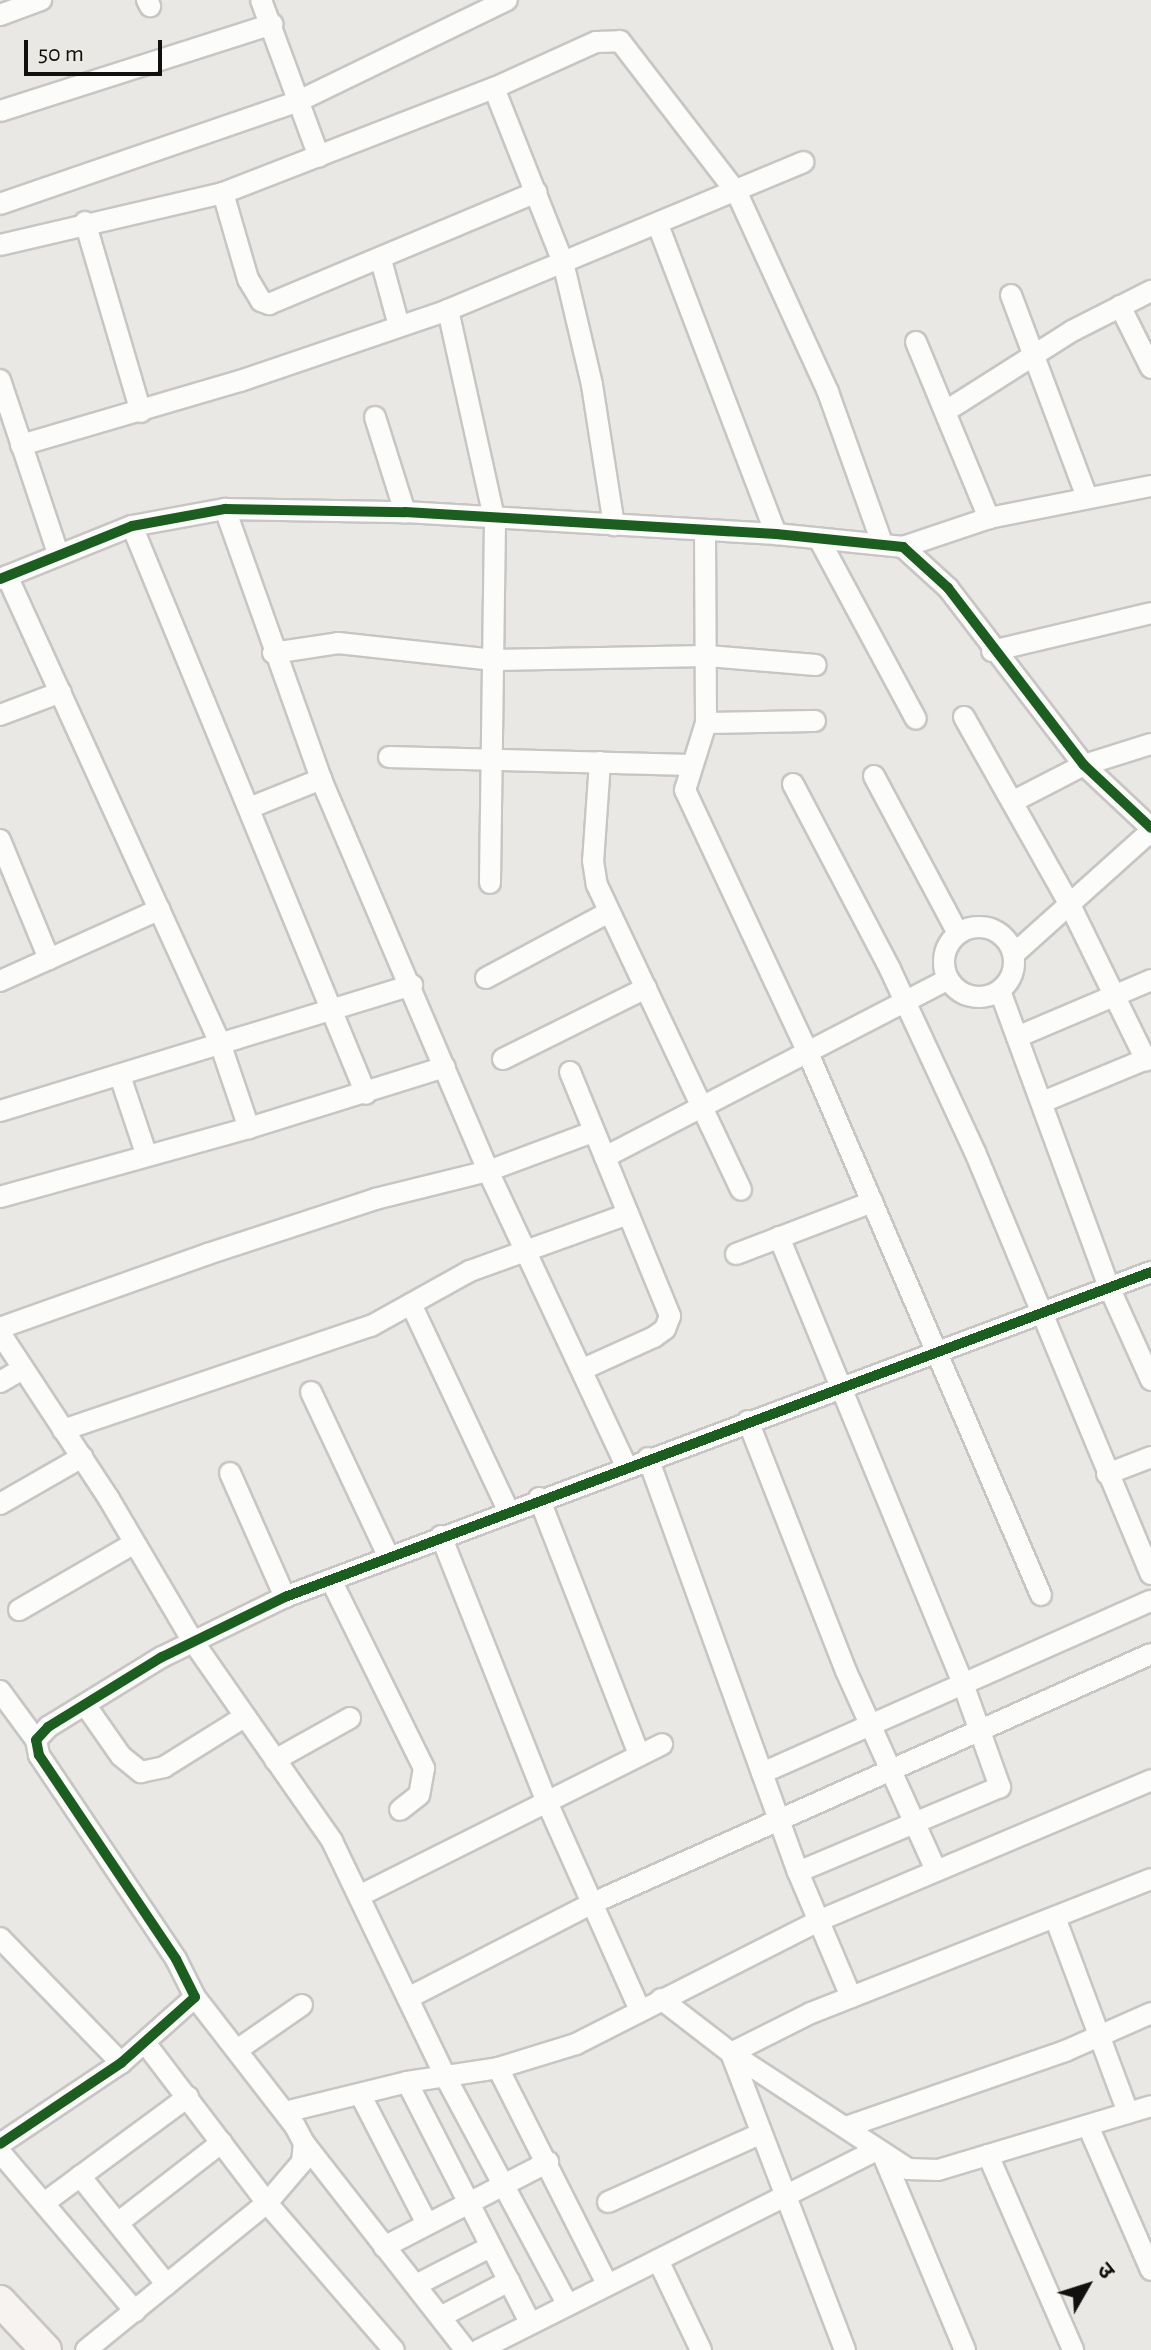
<!DOCTYPE html>
<meta charset="utf-8">
<style>
body{margin:0}
#map{position:relative;width:1151px;height:2350px;overflow:hidden;background:#e9e8e5;font-family:"Alegreya Sans","Noto Sans Devanagari",sans-serif}
div>[style]{position:absolute}
.roads{filter:drop-shadow(2px 0 #c7c6c4) drop-shadow(-2px 0 #c7c6c4) drop-shadow(0 2px #c7c6c4) drop-shadow(0 -2px #c7c6c4)}
.minor>*{height:20px;margin:-10px;padding:0 10px;transform-origin:10px;border-radius:10px;background:#fcfcfb}
.minor>.ring{margin:-10px;padding:0;box-sizing:content-box;background:none;border:20px solid #fcfcfb;border-radius:50%}
.secondary>*{height:30px;margin:-15px;padding:0 15px;transform-origin:15px;border-radius:15px;background:#f6f3f0}
.cycleway>*{height:10px;margin:-5px;padding:0 5px;transform-origin:5px;border-radius:5px;background:#1b5e20}
span{translate:-50% -50%;white-space:nowrap;text-align:center;line-height:1.15;-webkit-text-stroke:6px #ebe9e3;paint-order:stroke}
.north{position:absolute;left:1047px;top:2246px;width:80px;height:80px;-webkit-text-stroke:6px #ebe9e3;paint-order:stroke;rotate:51deg;font-size:22px;font-weight:700;line-height:32px;text-align:center;color:#11100e}
.north::after{content:'';display:block;margin:auto;width:28px;height:36px;background:#11100e;clip-path:polygon(50% 0,100% 100%,50% 72%,0 100%)}
.scale{position:absolute;left:24px;top:40px;width:138px;height:36px;box-sizing:border-box;border:4px solid #11100e;border-top:0;padding-left:10px;font-size:24px;line-height:28px;white-space:nowrap;color:#11100e;-webkit-text-stroke:6px #ebe9e3;paint-order:stroke}
</style>
<div id="map">
<div class="roads">
<div class="minor">
<div style="left:147px;top:0;width:7px;rotate:63deg"></div>
<div style="left:261px;top:0;width:167px;rotate:69.7deg"></div>
<div style="left:0;top:15px;width:44px;rotate:-20.1deg"></div>
<div style="left:494px;top:88px;width:187px;rotate:68.4deg"></div>
<div style="left:563px;top:262px;width:126px;rotate:76.7deg"></div>
<div style="left:592px;top:385px;width:142px;rotate:81.1deg"></div>
<div style="left:0;top:111px;width:286px;rotate:-17.7deg"></div>
<div style="left:223px;top:193px;width:90px;rotate:73.8deg"></div>
<div style="left:248px;top:279px;width:26px;rotate:59deg"></div>
<div style="left:261px;top:301px;width:9px;rotate:21deg"></div>
<div style="left:269px;top:304px;width:290px;rotate:-22.7deg"></div>
<div style="left:0;top:204px;width:316px;rotate:-19deg"></div>
<div style="left:299px;top:101px;width:231px;rotate:-25.9deg"></div>
<div style="left:85px;top:222px;width:198px;rotate:73.6deg"></div>
<div style="left:658px;top:225px;width:331px;rotate:69.1deg"></div>
<div style="left:0;top:245px;width:229px;rotate:-13.1deg"></div>
<div style="left:223px;top:193px;width:291px;rotate:-21.2deg"></div>
<div style="left:494px;top:88px;width:112px;rotate:-24.3deg"></div>
<div style="left:596px;top:42px;width:24px;rotate:-2deg"></div>
<div style="left:620px;top:41px;width:192px;rotate:52.4deg"></div>
<div style="left:737px;top:193px;width:219px;rotate:65.4deg"></div>
<div style="left:828px;top:392px;width:160px;rotate:70.3deg"></div>
<div style="left:381px;top:260px;width:68px;rotate:74.7deg"></div>
<div style="left:1011px;top:295px;width:216px;rotate:69.4deg"></div>
<div style="left:1120px;top:306px;width:69px;rotate:63.4deg"></div>
<div style="left:448px;top:310px;width:217px;rotate:77.5deg"></div>
<div style="left:495px;top:522px;width:361px;rotate:90.8deg"></div>
<div style="left:916px;top:342px;width:191px;rotate:67.5deg"></div>
<div style="left:0;top:380px;width:182px;rotate:71.5deg"></div>
<div style="left:946px;top:411px;width:149px;rotate:-32.4deg"></div>
<div style="left:1072px;top:331px;width:89px;rotate:-26.9deg"></div>
<div style="left:375px;top:417px;width:100px;rotate:72.5deg"></div>
<div style="left:21px;top:445px;width:228px;rotate:-16.3deg"></div>
<div style="left:240px;top:381px;width:220px;rotate:-18.8deg"></div>
<div style="left:448px;top:310px;width:385px;rotate:-22.6deg"></div>
<div style="left:225px;top:509px;width:287px;rotate:70.4deg"></div>
<div style="left:321px;top:779px;width:426px;rotate:66.9deg"></div>
<div style="left:488px;top:1171px;width:326px;rotate:64.9deg"></div>
<div style="left:132px;top:526px;width:614px;rotate:67.61deg"></div>
<div style="left:705px;top:531px;width:192px;rotate:89.7deg"></div>
<div style="left:706px;top:723px;width:70px;rotate:107.4deg"></div>
<div style="left:685px;top:790px;width:290px;rotate:64.9deg"></div>
<div style="left:808px;top:1053px;width:590px;rotate:66.74deg"></div>
<div style="left:819px;top:539px;width:204px;rotate:61.7deg"></div>
<div style="left:903px;top:547px;width:91px;rotate:-18.6deg"></div>
<div style="left:989px;top:518px;width:165px;rotate:-11.2deg"></div>
<div style="left:7px;top:576px;width:513px;rotate:65.48deg"></div>
<div style="left:220px;top:1043px;width:90px;rotate:71.2deg"></div>
<div style="left:0;top:579px;width:142px;rotate:-21.9deg"></div>
<div style="left:132px;top:526px;width:95px;rotate:-10.4deg"></div>
<div style="left:225px;top:509px;width:180px;rotate:1deg"></div>
<div style="left:405px;top:512px;width:372px;rotate:3.4deg"></div>
<div style="left:776px;top:534px;width:128px;rotate:5.8deg"></div>
<div style="left:903px;top:547px;width:61px;rotate:42.3deg"></div>
<div style="left:948px;top:588px;width:223px;rotate:52.5deg"></div>
<div style="left:1084px;top:765px;width:92px;rotate:43.2deg"></div>
<div style="left:992px;top:651px;width:163px;rotate:-13.4deg"></div>
<div style="left:273px;top:653px;width:66px;rotate:-8.7deg"></div>
<div style="left:338px;top:643px;width:157px;rotate:6.2deg"></div>
<div style="left:494px;top:660px;width:214px;rotate:-1.1deg"></div>
<div style="left:708px;top:656px;width:108px;rotate:4.8deg"></div>
<div style="left:0;top:715px;width:65px;rotate:-20.7deg"></div>
<div style="left:964px;top:717px;width:216px;rotate:60.6deg"></div>
<div style="left:1070px;top:905px;width:173px;rotate:63.9deg"></div>
<div style="left:706px;top:723px;width:109px;rotate:-1.1deg"></div>
<div style="left:389px;top:757px;width:301px;rotate:1.5deg"></div>
<div style="left:600px;top:762px;width:99px;rotate:94deg"></div>
<div style="left:593px;top:861px;width:24px;rotate:81deg"></div>
<div style="left:597px;top:885px;width:337px;rotate:64.7deg"></div>
<div style="left:874px;top:776px;width:178px;rotate:61.9deg"></div>
<div style="left:793px;top:784px;width:209px;rotate:62.3deg"></div>
<div style="left:890px;top:969px;width:202px;rotate:65.1deg"></div>
<div style="left:975px;top:1152px;width:457px;rotate:67.4deg"></div>
<div style="left:1012px;top:802px;width:81px;rotate:-27.2deg"></div>
<div style="left:1084px;top:765px;width:70px;rotate:-17.4deg"></div>
<div style="left:249px;top:808px;width:78px;rotate:-21.9deg"></div>
<div style="left:0;top:840px;width:129px;rotate:67.6deg"></div>
<div class="ring" style="left:944px;top:927px;width:50px;height:50px"></div>
<div style="left:1014px;top:954px;width:184px;rotate:-41.9deg"></div>
<div style="left:486px;top:978px;width:137px;rotate:-28.2deg"></div>
<div style="left:0;top:981px;width:175px;rotate:-24.2deg"></div>
<div style="left:1000px;top:991px;width:315px;rotate:69.8deg"></div>
<div style="left:1109px;top:1287px;width:102px;rotate:65.7deg"></div>
<div style="left:1017px;top:1037px;width:146px;rotate:-23deg"></div>
<div style="left:503px;top:1059px;width:160px;rotate:-26.4deg"></div>
<div style="left:570px;top:1072px;width:264px;rotate:67.7deg"></div>
<div style="left:670px;top:1316px;width:14px;rotate:111deg"></div>
<div style="left:665px;top:1329px;width:14px;rotate:144deg"></div>
<div style="left:654px;top:1337px;width:78px;rotate:155.7deg"></div>
<div style="left:120px;top:1076px;width:84px;rotate:71.4deg"></div>
<div style="left:1045px;top:1101px;width:115px;rotate:-22.5deg"></div>
<div style="left:0;top:1111px;width:431px;rotate:-17deg"></div>
<div style="left:605px;top:1157px;width:386px;rotate:-27.4deg"></div>
<div style="left:0;top:1197px;width:258px;rotate:-15.5deg"></div>
<div style="left:249px;top:1128px;width:205px;rotate:-17.3deg"></div>
<div style="left:779px;top:1237px;width:480px;rotate:67.6deg"></div>
<div style="left:962px;top:1681px;width:113px;rotate:70.3deg"></div>
<div style="left:1000px;top:1787px;width:219px;rotate:157.2deg"></div>
<div style="left:736px;top:1254px;width:146px;rotate:-20.9deg"></div>
<div style="left:411px;top:1304px;width:228px;rotate:64.8deg"></div>
<div style="left:0;top:1328px;width:221px;rotate:-19.6deg"></div>
<div style="left:208px;top:1254px;width:176px;rotate:-18.2deg"></div>
<div style="left:375px;top:1199px;width:116px;rotate:-13.9deg"></div>
<div style="left:488px;top:1171px;width:112px;rotate:-20.4deg"></div>
<div style="left:0;top:1333px;width:199px;rotate:56.7deg"></div>
<div style="left:109px;top:1499px;width:164px;rotate:59.5deg"></div>
<div style="left:192px;top:1640px;width:245px;rotate:55.1deg"></div>
<div style="left:332px;top:1841px;width:261px;rotate:64.3deg"></div>
<div style="left:445px;top:2076px;width:259px;rotate:61.8deg"></div>
<div style="left:0;top:1382px;width:24px;rotate:-30deg"></div>
<div style="left:311px;top:1392px;width:181px;rotate:64.8deg"></div>
<div style="left:748px;top:1421px;width:269px;rotate:68.6deg"></div>
<div style="left:846px;top:1671px;width:218px;rotate:65.7deg"></div>
<div style="left:63px;top:1430px;width:325px;rotate:-18.7deg"></div>
<div style="left:371px;top:1326px;width:113px;rotate:-29.1deg"></div>
<div style="left:470px;top:1271px;width:168px;rotate:-19.8deg"></div>
<div style="left:648px;top:1458px;width:440px;rotate:70.1deg"></div>
<div style="left:798px;top:1872px;width:136px;rotate:67deg"></div>
<div style="left:230px;top:1473px;width:136px;rotate:66.1deg"></div>
<div style="left:1107px;top:1474px;width:47px;rotate:-21.1deg"></div>
<div style="left:539px;top:1498px;width:275px;rotate:68.7deg"></div>
<div style="left:0;top:1504px;width:95px;rotate:-29.8deg"></div>
<div style="left:441px;top:1536px;width:284px;rotate:68.3deg"></div>
<div style="left:546px;top:1800px;width:230px;rotate:65.9deg"></div>
<div style="left:331px;top:1580px;width:210px;rotate:63.7deg"></div>
<div style="left:424px;top:1768px;width:27px;rotate:100deg"></div>
<div style="left:419px;top:1795px;width:24px;rotate:142deg"></div>
<div style="left:19px;top:1610px;width:132px;rotate:-30.1deg"></div>
<div style="left:0;top:1691px;width:61px;rotate:53.7deg"></div>
<div style="left:86px;top:1706px;width:61px;rotate:55deg"></div>
<div style="left:121px;top:1756px;width:26px;rotate:39deg"></div>
<div style="left:141px;top:1772px;width:24px;rotate:-12deg"></div>
<div style="left:164px;top:1767px;width:94px;rotate:-32deg"></div>
<div style="left:275px;top:1760px;width:86px;rotate:-29.2deg"></div>
<div style="left:762px;top:1773px;width:425px;rotate:-23.9deg"></div>
<div style="left:359px;top:1896px;width:339px;rotate:-26.6deg"></div>
<div style="left:1056px;top:1920px;width:206px;rotate:69.5deg"></div>
<div style="left:0;top:1938px;width:174px;rotate:45.9deg"></div>
<div style="left:408px;top:1998px;width:208px;rotate:-27.2deg"></div>
<div style="left:593px;top:1903px;width:611px;rotate:-24.05deg"></div>
<div style="left:661px;top:1999px;width:88px;rotate:37.6deg"></div>
<div style="left:731px;top:2053px;width:212px;rotate:33.2deg"></div>
<div style="left:908px;top:2169px;width:30px;rotate:2deg"></div>
<div style="left:938px;top:2170px;width:222px;rotate:-16.7deg"></div>
<div style="left:146px;top:2044px;width:200px;rotate:52.7deg"></div>
<div style="left:267px;top:2203px;width:194px;rotate:49.2deg"></div>
<div style="left:237px;top:2050px;width:79px;rotate:-34.7deg"></div>
<div style="left:498px;top:2068px;width:242px;rotate:63.2deg"></div>
<div style="left:407px;top:2082px;width:270px;rotate:62.9deg"></div>
<div style="left:360px;top:2094px;width:144px;rotate:62.7deg"></div>
<div style="left:285px;top:2112px;width:126px;rotate:-13.8deg"></div>
<div style="left:407px;top:2082px;width:92px;rotate:-8.7deg"></div>
<div style="left:498px;top:2068px;width:82px;rotate:-17.1deg"></div>
<div style="left:576px;top:2044px;width:271px;rotate:-26.9deg"></div>
<div style="left:818px;top:1921px;width:362px;rotate:-22.9deg"></div>
<div style="left:1088px;top:2126px;width:157px;rotate:66.4deg"></div>
<div style="left:846px;top:2127px;width:232px;rotate:-19.1deg"></div>
<div style="left:1065px;top:2051px;width:94px;rotate:-23.8deg"></div>
<div style="left:304px;top:2143px;width:263px;rotate:52deg"></div>
<div style="left:0;top:2144px;width:146px;rotate:-33.8deg"></div>
<div style="left:121px;top:2063px;width:99px;rotate:-41.7deg"></div>
<div style="left:195px;top:1997px;width:42px;rotate:-116.6deg"></div>
<div style="left:176px;top:1959px;width:246px;rotate:-123.9deg"></div>
<div style="left:39px;top:1755px;width:15px;rotate:-101deg"></div>
<div style="left:36px;top:1740px;width:18px;rotate:-47deg"></div>
<div style="left:48px;top:1727px;width:134px;rotate:-31.6deg"></div>
<div style="left:162px;top:1657px;width:137px;rotate:-26deg"></div>
<div style="left:285px;top:1597px;width:925px;rotate:-20.57deg"></div>
<div style="left:0;top:2152px;width:209px;rotate:49.7deg"></div>
<div style="left:883px;top:2155px;width:212px;rotate:67.2deg"></div>
<div style="left:988px;top:2155px;width:213px;rotate:66.4deg"></div>
<div style="left:80px;top:2176px;width:139px;rotate:51.4deg"></div>
<div style="left:608px;top:2202px;width:167px;rotate:-24.1deg"></div>
<div style="left:44px;top:2203px;width:179px;rotate:-36.4deg"></div>
<div style="left:119px;top:2222px;width:130px;rotate:-37.8deg"></div>
<div style="left:384px;top:2247px;width:185px;rotate:-27.4deg"></div>
<div style="left:658px;top:2260px;width:100px;rotate:64.5deg"></div>
<div style="left:416px;top:2285px;width:83px;rotate:-27.2deg"></div>
<div style="left:442px;top:2316px;width:76px;rotate:-27.6deg"></div>
<div style="left:86px;top:2350px;width:233px;rotate:-39.1deg"></div>
<div style="left:267px;top:2203px;width:54px;rotate:-49.5deg"></div>
<div style="left:302px;top:2162px;width:19px;rotate:-84deg"></div>
<div style="left:304px;top:2143px;width:19px;rotate:-118deg"></div>
<div style="left:295px;top:2126px;width:163px;rotate:-127.8deg"></div>
<div style="left:479px;top:2350px;width:445px;rotate:-26.7deg"></div>
<div style="left:845px;top:2350px;width:318px;rotate:-111deg"></div>
<div style="left:731px;top:2053px;width:89px;rotate:-26.6deg"></div>
<div style="left:811px;top:2013px;width:365px;rotate:-21.5deg"></div>
</div>
<div class="secondary">
<div style="left:0;top:2301px;width:67px;rotate:46.8deg"></div>
</div>
</div>
<div class="cycleway">
<div style="left:0;top:579px;width:142px;rotate:-21.9deg"></div>
<div style="left:132px;top:526px;width:95px;rotate:-10.4deg"></div>
<div style="left:225px;top:509px;width:180px;rotate:1deg"></div>
<div style="left:405px;top:512px;width:372px;rotate:3.4deg"></div>
<div style="left:776px;top:534px;width:128px;rotate:5.8deg"></div>
<div style="left:903px;top:547px;width:61px;rotate:42.3deg"></div>
<div style="left:948px;top:588px;width:223px;rotate:52.5deg"></div>
<div style="left:1084px;top:765px;width:92px;rotate:43.2deg"></div>
<div style="left:0;top:2144px;width:146px;rotate:-33.8deg"></div>
<div style="left:121px;top:2063px;width:99px;rotate:-41.7deg"></div>
<div style="left:195px;top:1997px;width:42px;rotate:-116.6deg"></div>
<div style="left:176px;top:1959px;width:246px;rotate:-123.9deg"></div>
<div style="left:39px;top:1755px;width:15px;rotate:-101deg"></div>
<div style="left:36px;top:1740px;width:18px;rotate:-47deg"></div>
<div style="left:48px;top:1727px;width:134px;rotate:-31.6deg"></div>
<div style="left:162px;top:1657px;width:137px;rotate:-26deg"></div>
<div style="left:285px;top:1597px;width:925px;rotate:-20.57deg"></div>
</div>
<div class="north">उ</div>
<div class="scale">50 m</div>
</div>
